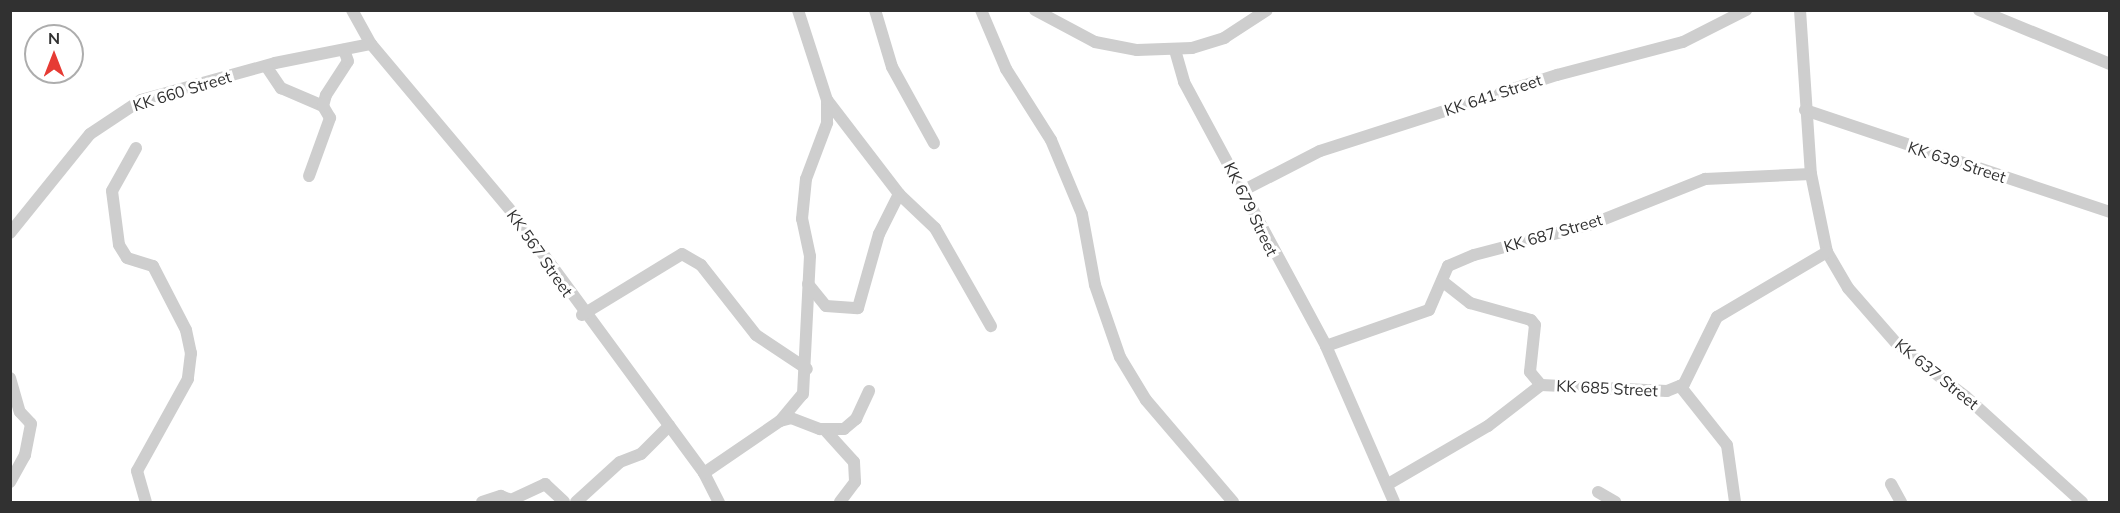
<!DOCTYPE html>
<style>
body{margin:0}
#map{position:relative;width:2120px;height:513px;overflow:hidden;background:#fff;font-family:Mulish,sans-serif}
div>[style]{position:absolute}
.street>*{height:12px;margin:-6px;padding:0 6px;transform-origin:6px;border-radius:6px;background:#cecece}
span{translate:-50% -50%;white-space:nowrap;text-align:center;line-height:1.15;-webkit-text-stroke:6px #fff;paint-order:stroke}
.street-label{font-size:16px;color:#313131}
.frame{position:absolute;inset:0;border:12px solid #313131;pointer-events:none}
.north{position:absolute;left:24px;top:24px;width:60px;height:60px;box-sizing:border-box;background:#fff;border:2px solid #adadad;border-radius:50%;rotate:0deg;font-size:16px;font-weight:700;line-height:24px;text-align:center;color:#313131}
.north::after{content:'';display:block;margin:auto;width:21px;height:27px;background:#e63b34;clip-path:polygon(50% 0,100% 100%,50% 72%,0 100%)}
</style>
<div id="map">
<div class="street">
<div style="left:352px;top:10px;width:39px;rotate:61deg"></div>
<div style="left:371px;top:44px;width:221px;rotate:50deg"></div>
<div style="left:513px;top:213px;width:323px;rotate:53.7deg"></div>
<div style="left:704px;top:473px;width:33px;rotate:63deg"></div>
<div style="left:875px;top:10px;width:59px;rotate:73.4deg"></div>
<div style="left:892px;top:67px;width:87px;rotate:61.1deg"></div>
<div style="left:981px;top:10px;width:64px;rotate:67deg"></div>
<div style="left:1006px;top:69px;width:84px;rotate:57.6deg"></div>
<div style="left:1051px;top:140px;width:80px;rotate:67.3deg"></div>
<div style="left:1082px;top:214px;width:72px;rotate:79.6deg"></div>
<div style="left:1095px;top:285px;width:76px;rotate:70.9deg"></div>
<div style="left:1120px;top:357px;width:50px;rotate:58.8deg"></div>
<div style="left:1146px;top:400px;width:134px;rotate:49.5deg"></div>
<div style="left:1035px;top:10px;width:68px;rotate:28.1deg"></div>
<div style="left:1095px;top:42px;width:43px;rotate:10.8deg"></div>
<div style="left:1137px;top:50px;width:55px;rotate:-2.1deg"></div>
<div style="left:1192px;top:48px;width:34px;rotate:-17deg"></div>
<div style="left:1224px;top:38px;width:51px;rotate:-33.1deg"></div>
<div style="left:1800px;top:10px;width:164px;rotate:86.2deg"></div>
<div style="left:1811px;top:174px;width:80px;rotate:78.4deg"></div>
<div style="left:1827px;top:252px;width:42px;rotate:59.7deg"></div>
<div style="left:1848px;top:288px;width:74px;rotate:48.8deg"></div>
<div style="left:1897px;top:344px;width:86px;rotate:37.4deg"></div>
<div style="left:1965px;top:396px;width:158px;rotate:42.2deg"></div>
<div style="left:1979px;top:10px;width:142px;rotate:22.4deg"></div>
<div style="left:1175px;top:50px;width:33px;rotate:74deg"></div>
<div style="left:1184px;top:82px;width:300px;rotate:61.7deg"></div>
<div style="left:1326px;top:346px;width:170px;rotate:66.4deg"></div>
<div style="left:266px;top:66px;width:27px;rotate:56deg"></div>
<div style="left:281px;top:88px;width:46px;rotate:23.2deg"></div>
<div style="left:827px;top:100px;width:118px;rotate:52.5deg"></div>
<div style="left:899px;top:194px;width:50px;rotate:43.4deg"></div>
<div style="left:935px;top:228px;width:113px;rotate:60.3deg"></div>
<div style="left:1805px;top:110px;width:322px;rotate:18.5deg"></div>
<div style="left:136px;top:148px;width:49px;rotate:119.2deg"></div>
<div style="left:112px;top:191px;width:54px;rotate:82.6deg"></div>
<div style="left:119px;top:245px;width:15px;rotate:58deg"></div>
<div style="left:127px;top:258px;width:27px;rotate:17deg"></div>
<div style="left:153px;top:266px;width:72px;rotate:62.7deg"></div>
<div style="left:186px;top:330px;width:24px;rotate:78deg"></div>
<div style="left:191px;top:353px;width:26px;rotate:97deg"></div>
<div style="left:188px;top:379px;width:105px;rotate:119deg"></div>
<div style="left:137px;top:471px;width:32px;rotate:74deg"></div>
<div style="left:309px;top:176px;width:62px;rotate:-70.1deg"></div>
<div style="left:330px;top:118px;width:14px;rotate:-120deg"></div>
<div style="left:323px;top:106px;width:11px;rotate:-75deg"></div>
<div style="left:326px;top:95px;width:40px;rotate:-57.1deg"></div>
<div style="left:348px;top:61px;width:12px;rotate:-110deg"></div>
<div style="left:1244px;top:190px;width:85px;rotate:-27.2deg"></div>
<div style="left:1320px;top:151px;width:249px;rotate:-17.8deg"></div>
<div style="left:1557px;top:75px;width:130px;rotate:-14.7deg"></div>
<div style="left:1683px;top:42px;width:71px;rotate:-26.9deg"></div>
<div style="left:10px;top:233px;width:127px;rotate:-51.1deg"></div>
<div style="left:90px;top:134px;width:61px;rotate:-33.7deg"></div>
<div style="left:141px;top:100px;width:139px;rotate:-15.4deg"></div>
<div style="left:275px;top:63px;width:98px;rotate:-11.2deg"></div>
<div style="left:1442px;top:281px;width:36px;rotate:38deg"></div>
<div style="left:1470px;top:303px;width:63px;rotate:15.6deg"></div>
<div style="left:1531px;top:320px;width:6px;rotate:51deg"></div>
<div style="left:1535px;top:325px;width:47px;rotate:96.1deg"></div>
<div style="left:1530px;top:372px;width:17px;rotate:50deg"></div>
<div style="left:808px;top:284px;width:28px;rotate:51deg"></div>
<div style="left:826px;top:306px;width:32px;rotate:4deg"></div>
<div style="left:858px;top:308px;width:77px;rotate:-74.2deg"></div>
<div style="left:879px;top:234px;width:45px;rotate:-63.4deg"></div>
<div style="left:582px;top:315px;width:117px;rotate:-31.4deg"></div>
<div style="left:682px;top:254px;width:22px;rotate:30deg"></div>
<div style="left:701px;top:265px;width:89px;rotate:51.8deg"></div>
<div style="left:756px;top:335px;width:61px;rotate:33.7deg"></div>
<div style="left:1326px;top:346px;width:109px;rotate:-19.3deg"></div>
<div style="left:1429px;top:310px;width:48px;rotate:-66.6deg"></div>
<div style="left:1448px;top:266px;width:28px;rotate:-23deg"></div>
<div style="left:1474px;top:255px;width:122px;rotate:-14.7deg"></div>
<div style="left:1592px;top:224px;width:122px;rotate:-21.7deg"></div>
<div style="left:1705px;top:179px;width:106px;rotate:-2.7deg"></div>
<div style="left:10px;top:378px;width:35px;rotate:74deg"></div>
<div style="left:20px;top:412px;width:16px;rotate:47deg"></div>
<div style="left:31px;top:424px;width:32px;rotate:101deg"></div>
<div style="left:25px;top:455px;width:31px;rotate:119deg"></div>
<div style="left:1680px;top:386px;width:75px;rotate:51.5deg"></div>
<div style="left:1727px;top:445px;width:58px;rotate:82deg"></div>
<div style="left:780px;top:421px;width:11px;rotate:-15deg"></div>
<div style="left:791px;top:418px;width:31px;rotate:21deg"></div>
<div style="left:820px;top:429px;width:24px"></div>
<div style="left:844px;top:429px;width:16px;rotate:-40deg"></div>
<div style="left:856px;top:419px;width:31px;rotate:-65deg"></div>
<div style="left:825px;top:430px;width:43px;rotate:47.8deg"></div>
<div style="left:854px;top:462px;width:20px;rotate:87deg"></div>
<div style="left:855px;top:482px;width:25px;rotate:127deg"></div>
<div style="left:704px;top:473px;width:92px;rotate:-34.4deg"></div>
<div style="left:780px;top:421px;width:35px;rotate:-50deg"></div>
<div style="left:803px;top:394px;width:138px;rotate:-87.1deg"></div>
<div style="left:810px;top:256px;width:38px;rotate:-102deg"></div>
<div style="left:802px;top:219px;width:40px;rotate:-84.3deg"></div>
<div style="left:806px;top:179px;width:60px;rotate:-69.4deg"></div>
<div style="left:827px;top:123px;width:23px;rotate:-90deg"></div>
<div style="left:827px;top:100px;width:95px;rotate:-107.9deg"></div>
<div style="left:1390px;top:483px;width:113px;rotate:-30.2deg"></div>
<div style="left:1488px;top:426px;width:67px;rotate:-37.7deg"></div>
<div style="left:1541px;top:385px;width:126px;rotate:2.7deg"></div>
<div style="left:1667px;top:391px;width:18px;rotate:-22deg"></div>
<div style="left:1684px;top:384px;width:75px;rotate:-63.8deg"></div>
<div style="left:1717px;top:317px;width:128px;rotate:-30.6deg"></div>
<div style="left:1891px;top:484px;width:21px;rotate:61deg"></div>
<div style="left:1598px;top:492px;width:20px;rotate:30deg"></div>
<div style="left:482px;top:502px;width:20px;rotate:-18deg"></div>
<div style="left:501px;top:496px;width:11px;rotate:22deg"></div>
<div style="left:511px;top:500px;width:38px;rotate:-25deg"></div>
<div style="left:545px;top:484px;width:26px;rotate:43deg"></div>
<div style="left:576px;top:502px;width:59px;rotate:-42.3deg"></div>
<div style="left:620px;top:462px;width:22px;rotate:-21deg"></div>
<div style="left:641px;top:454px;width:40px;rotate:-45deg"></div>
</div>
<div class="street-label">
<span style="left:182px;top:91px;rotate:-17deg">KK 660 Street</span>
<span style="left:1493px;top:95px;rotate:-18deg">KK 641 Street</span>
<span style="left:1957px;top:162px;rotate:18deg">KK 639 Street</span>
<span style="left:1251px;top:209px;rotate:64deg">KK 679 Street</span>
<span style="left:1553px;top:233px;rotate:-16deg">KK 687 Street</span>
<span style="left:540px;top:253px;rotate:55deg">KK 567 Street</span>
<span style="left:1937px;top:374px;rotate:39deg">KK 637 Street</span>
<span style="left:1607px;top:388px;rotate:3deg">KK 685 Street</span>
</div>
<div class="frame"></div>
<div class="north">N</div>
</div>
